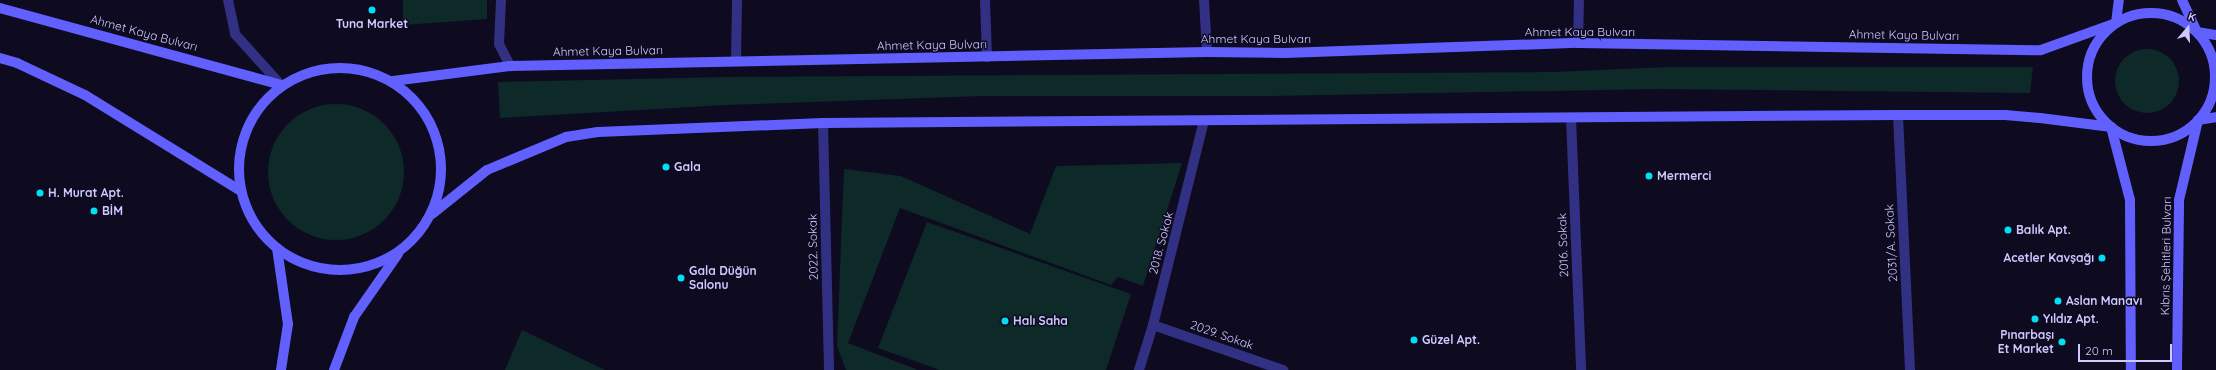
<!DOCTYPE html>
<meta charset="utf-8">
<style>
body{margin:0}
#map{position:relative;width:2216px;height:370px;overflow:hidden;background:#0e0a20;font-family:Quicksand,sans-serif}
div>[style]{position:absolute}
.green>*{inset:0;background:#0d2a29}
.round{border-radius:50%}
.street>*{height:10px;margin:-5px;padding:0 5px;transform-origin:5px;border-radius:5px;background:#323083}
.secondary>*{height:10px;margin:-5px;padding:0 5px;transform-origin:5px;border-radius:5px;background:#6160ff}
.secondary>.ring{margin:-5px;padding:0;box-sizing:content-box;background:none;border:10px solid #6160ff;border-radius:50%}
.dots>*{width:11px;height:11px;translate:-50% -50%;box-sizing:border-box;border:2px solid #0e0a20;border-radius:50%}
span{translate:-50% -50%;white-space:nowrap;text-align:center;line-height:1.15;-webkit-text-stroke:3px #0e0a20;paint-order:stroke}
.poi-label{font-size:12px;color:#cec9ff;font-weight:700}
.left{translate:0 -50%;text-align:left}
.right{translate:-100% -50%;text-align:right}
.street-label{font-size:12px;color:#cec9ff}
.north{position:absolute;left:2168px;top:8px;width:40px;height:40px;-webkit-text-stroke:3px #0e0a20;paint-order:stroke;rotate:19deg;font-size:11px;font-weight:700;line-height:16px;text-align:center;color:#cec9ff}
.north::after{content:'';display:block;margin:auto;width:14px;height:18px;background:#cec9ff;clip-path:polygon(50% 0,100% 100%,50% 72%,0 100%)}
.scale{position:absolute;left:2078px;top:344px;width:94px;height:18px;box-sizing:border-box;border:2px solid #cec9ff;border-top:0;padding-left:5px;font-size:12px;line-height:14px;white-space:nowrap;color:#cec9ff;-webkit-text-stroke:3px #0e0a20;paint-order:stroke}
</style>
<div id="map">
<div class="green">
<div style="clip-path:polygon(403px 0,487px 0,487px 19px,403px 25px)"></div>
<div class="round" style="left:2115px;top:49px;width:64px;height:64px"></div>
<div style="clip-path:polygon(1668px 67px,2033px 67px,2030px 93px,1657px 89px,1269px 96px,982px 96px,726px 105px,500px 118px,498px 82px,725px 77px,1553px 72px)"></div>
<div class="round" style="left:268px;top:104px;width:136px;height:136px"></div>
<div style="clip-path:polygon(1182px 163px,1143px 286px,1118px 277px,1111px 285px,900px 208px,848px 343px,918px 370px,846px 370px,837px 346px,844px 169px,901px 176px,1030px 234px,1056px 166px)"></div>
<div style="clip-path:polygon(927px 222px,1131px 294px,1106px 370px,940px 370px,878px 348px)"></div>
<div style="clip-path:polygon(522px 330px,605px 370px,606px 370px,505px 370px)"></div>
</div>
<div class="street">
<div style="left:228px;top:0;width:35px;rotate:78deg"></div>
<div style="left:235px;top:34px;width:69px;rotate:48deg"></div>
<div style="left:501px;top:0;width:44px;rotate:92.6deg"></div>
<div style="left:499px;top:44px;width:25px;rotate:63deg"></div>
<div style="left:985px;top:0;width:57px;rotate:88deg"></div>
<div style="left:1204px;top:0;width:52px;rotate:86.7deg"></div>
<div style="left:1578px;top:43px;width:43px;rotate:-88.7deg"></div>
<div style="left:736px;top:60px;width:60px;rotate:-89deg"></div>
<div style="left:1898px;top:115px;width:255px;rotate:87.3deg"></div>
<div style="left:1571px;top:118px;width:252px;rotate:87.7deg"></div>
<div style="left:823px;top:123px;width:247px;rotate:88.6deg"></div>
<div style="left:1153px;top:325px;width:138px;rotate:19.1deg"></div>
<div style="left:1139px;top:370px;width:47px;rotate:-72.7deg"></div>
<div style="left:1153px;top:325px;width:210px;rotate:-76deg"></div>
</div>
<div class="secondary">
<div style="left:2182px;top:0;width:35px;rotate:65deg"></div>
<div style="left:2197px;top:32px;width:19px;rotate:9deg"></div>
<div style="left:0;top:8px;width:291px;rotate:15.3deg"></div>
<div class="ring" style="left:2087px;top:13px;width:118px;height:118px"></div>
<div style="left:0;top:58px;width:18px;rotate:16deg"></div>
<div style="left:17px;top:63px;width:75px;rotate:25.2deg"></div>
<div style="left:85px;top:95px;width:183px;rotate:31.6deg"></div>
<div class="ring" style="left:239px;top:68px;width:192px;height:192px"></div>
<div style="left:393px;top:81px;width:118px;rotate:-7.3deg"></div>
<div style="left:510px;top:66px;width:697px;rotate:-1.15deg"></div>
<div style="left:1207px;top:52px;width:78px;rotate:0.7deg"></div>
<div style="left:1285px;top:53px;width:293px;rotate:-2deg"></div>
<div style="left:1578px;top:43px;width:463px;rotate:0.9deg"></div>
<div style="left:2041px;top:50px;width:80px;rotate:-19.8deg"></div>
<div style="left:2116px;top:23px;width:23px;rotate:-83deg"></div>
<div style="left:432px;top:214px;width:70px;rotate:-38.7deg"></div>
<div style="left:487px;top:170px;width:86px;rotate:-22.7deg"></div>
<div style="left:566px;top:137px;width:32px;rotate:-9deg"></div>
<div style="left:598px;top:132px;width:225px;rotate:-2.3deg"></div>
<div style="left:823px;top:123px;width:1075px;rotate:-0.43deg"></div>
<div style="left:1898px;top:115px;width:107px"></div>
<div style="left:2005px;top:115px;width:35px;rotate:5deg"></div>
<div style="left:2040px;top:118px;width:72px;rotate:7.2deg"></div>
<div style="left:2111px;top:127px;width:75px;rotate:75.4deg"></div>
<div style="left:2130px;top:200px;width:170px;rotate:89.7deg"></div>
<div style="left:277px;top:248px;width:77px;rotate:81.8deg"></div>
<div style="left:288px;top:324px;width:47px;rotate:98.7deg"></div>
<div style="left:334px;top:370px;width:57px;rotate:-69.3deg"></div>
<div style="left:354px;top:317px;width:77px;rotate:-55.1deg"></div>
<div style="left:2177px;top:370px;width:170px;rotate:-89.3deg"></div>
<div style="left:2179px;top:200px;width:82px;rotate:-76.6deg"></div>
<div style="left:2198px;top:120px;width:18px;rotate:-9deg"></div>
</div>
<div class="dots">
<div style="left:372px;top:10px;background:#00e0f4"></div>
<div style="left:666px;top:167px;background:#00e0f4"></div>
<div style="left:1649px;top:176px;background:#00e0f4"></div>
<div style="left:40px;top:193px;background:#00e0f4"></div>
<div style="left:94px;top:211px;background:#00e0f4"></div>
<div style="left:2008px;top:230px;background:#00e0f4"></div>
<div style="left:2102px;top:258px;background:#00e0f4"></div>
<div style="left:681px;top:278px;background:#00e0f4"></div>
<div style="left:2058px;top:301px;background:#00e0f4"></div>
<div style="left:2035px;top:319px;background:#00e0f4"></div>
<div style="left:1005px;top:321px;background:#00e0f4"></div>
<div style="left:1414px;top:340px;background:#00e0f4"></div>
<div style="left:2062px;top:342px;background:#00e0f4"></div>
</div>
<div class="poi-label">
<span style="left:372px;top:24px">Tuna Market</span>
<span class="left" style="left:674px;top:167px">Gala</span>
<span class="left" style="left:1657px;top:176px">Mermerci</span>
<span class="left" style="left:48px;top:193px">H. Murat Apt.</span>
<span class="left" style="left:102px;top:211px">BİM</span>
<span class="left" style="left:2016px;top:230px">Balık Apt.</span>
<span class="right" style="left:2094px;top:258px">Acetler Kavşağı</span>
<span class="left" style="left:689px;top:278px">Gala Düğün<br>Salonu</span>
<span class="left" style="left:2066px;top:301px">Aslan Manavı</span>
<span class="left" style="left:2043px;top:319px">Yıldız Apt.</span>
<span class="left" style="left:1013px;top:321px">Halı Saha</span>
<span class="right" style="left:2054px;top:342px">Pınarbaşı<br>Et Market</span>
<span class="left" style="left:1422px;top:340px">Güzel Apt.</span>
</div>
<div class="street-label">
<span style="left:1580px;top:32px">Ahmet Kaya Bulvarı</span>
<span style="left:144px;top:33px;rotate:15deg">Ahmet Kaya Bulvarı</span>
<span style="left:1904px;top:35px;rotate:1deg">Ahmet Kaya Bulvarı</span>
<span style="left:1256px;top:39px">Ahmet Kaya Bulvarı</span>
<span style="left:932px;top:45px;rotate:-1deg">Ahmet Kaya Bulvarı</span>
<span style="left:608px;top:51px;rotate:-1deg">Ahmet Kaya Bulvarı</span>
<span style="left:1161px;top:243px;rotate:-75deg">2018. Sokak</span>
<span style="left:1891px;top:243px;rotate:-93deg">2031/A. Sokak</span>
<span style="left:1563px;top:245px;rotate:-92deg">2016. Sokak</span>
<span style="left:813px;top:247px;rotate:-91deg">2022. Sokak</span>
<span style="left:2166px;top:256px;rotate:-89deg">Kıbrıs Şehitleri Bulvarı</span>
<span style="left:1222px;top:335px;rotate:19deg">2029. Sokak</span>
</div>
<div class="north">K</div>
<div class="scale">20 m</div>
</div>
